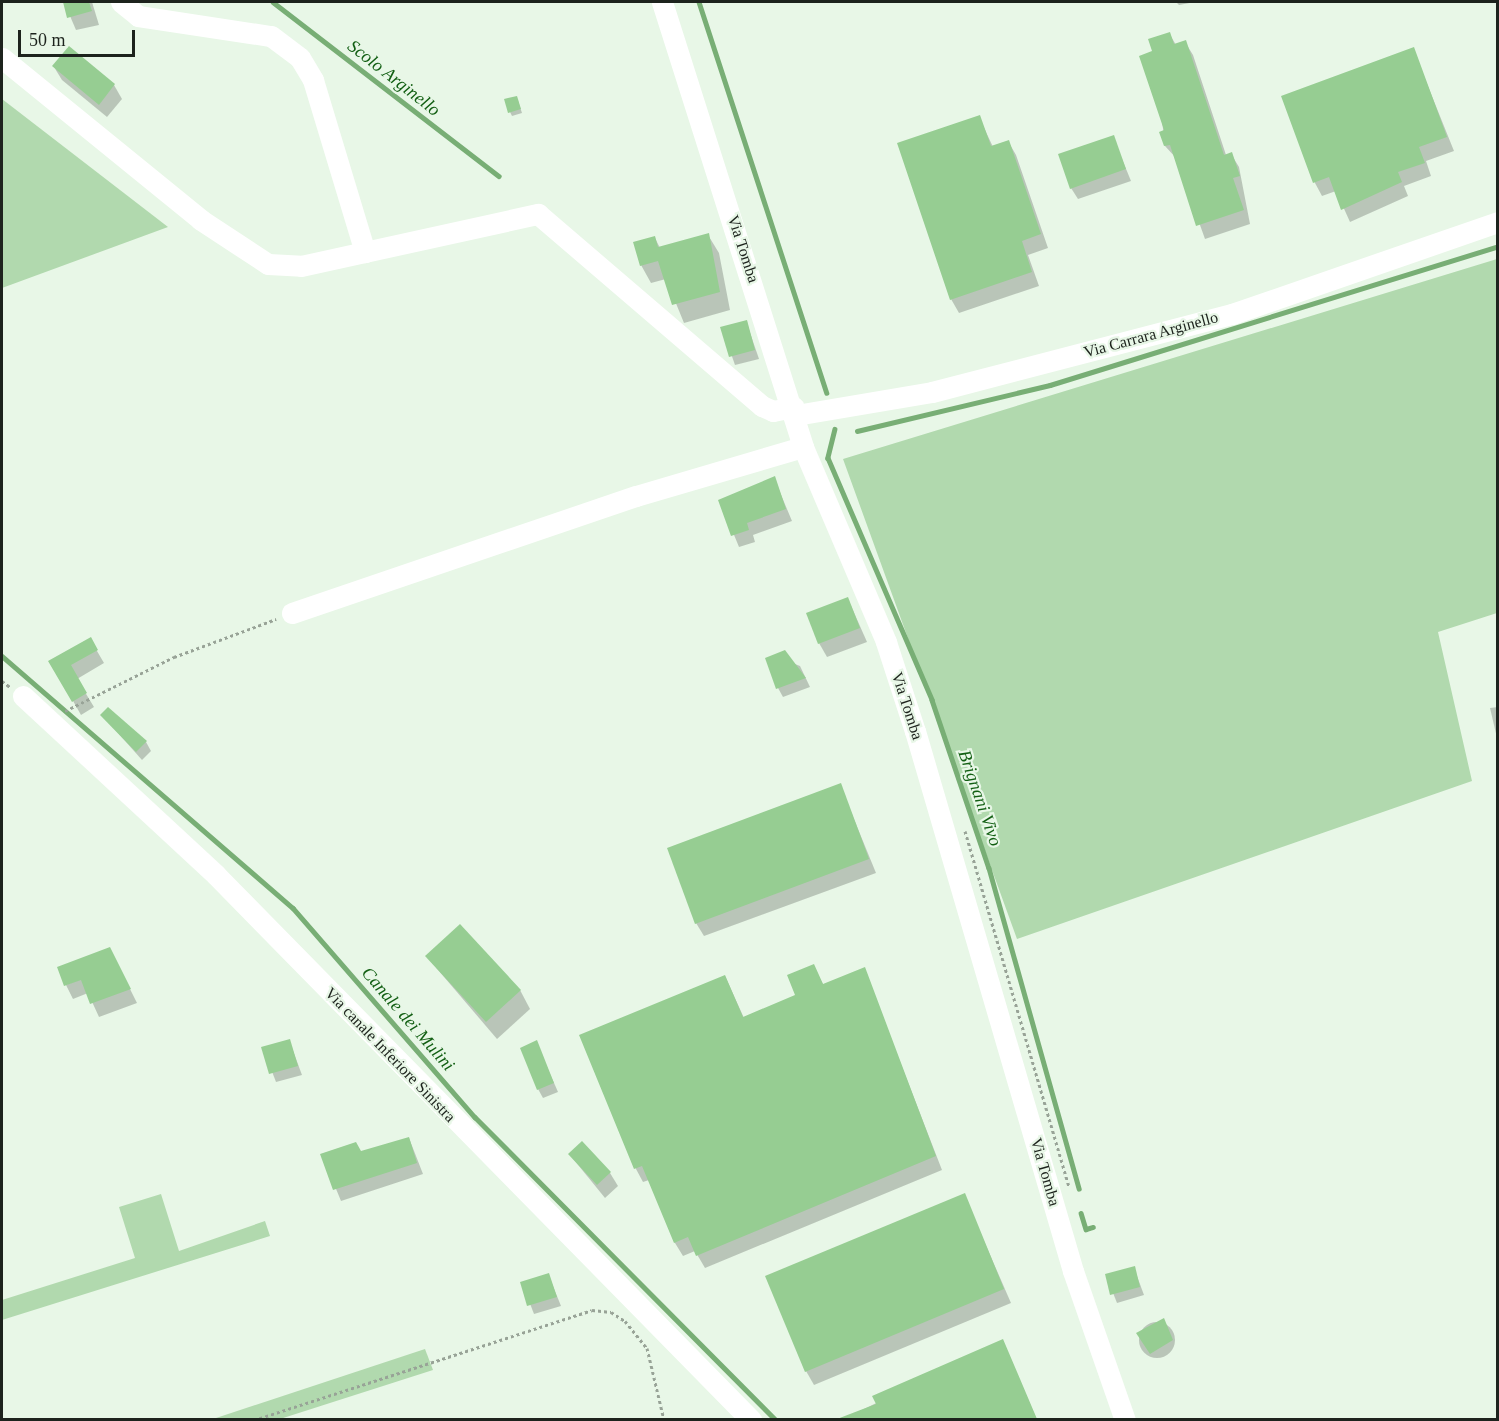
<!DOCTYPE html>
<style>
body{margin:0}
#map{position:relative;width:1499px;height:1421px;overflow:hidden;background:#e8f7e7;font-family:Georgia,serif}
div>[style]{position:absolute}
.green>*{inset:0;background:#b1d9ae}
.shadow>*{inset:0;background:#0003}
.round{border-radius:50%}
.stream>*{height:4.5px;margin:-2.25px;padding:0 2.25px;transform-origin:2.25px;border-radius:2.25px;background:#78ae75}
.building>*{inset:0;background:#96cd92}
.path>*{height:3px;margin-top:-1.5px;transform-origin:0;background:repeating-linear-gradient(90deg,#98a397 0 3px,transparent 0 6px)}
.minor>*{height:21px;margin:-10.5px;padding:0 10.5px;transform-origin:10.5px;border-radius:10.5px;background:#fff}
span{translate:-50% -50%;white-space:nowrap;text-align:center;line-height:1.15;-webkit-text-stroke:4.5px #e8f7e7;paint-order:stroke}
.street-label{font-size:16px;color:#1d231d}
.water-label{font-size:18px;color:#125f13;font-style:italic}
.frame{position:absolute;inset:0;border:3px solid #1d231d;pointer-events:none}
.scale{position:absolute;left:18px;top:30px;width:117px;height:27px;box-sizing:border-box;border:3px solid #1d231d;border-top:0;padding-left:8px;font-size:18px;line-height:21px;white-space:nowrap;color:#1d231d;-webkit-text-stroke:4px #e8f7e7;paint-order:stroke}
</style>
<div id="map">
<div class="green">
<div style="clip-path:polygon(2px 99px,168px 227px,2px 288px)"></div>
<div style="clip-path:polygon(1497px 259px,1497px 613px,1438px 632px,1472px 781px,1017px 939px,843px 459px)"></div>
<div style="clip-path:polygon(161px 1194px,179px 1251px,265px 1221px,270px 1236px,2px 1320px,2px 1300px,135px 1258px,119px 1207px)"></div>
<div style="clip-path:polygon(425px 1349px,433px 1370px,280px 1419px,213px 1419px)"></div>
</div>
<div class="shadow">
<div style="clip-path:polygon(64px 2px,92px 2px,99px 25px,76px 30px)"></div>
<div style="clip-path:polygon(1176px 2px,1195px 2px,1179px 5px)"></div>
<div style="clip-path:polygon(1169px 33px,1176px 45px,1185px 42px,1193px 55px,1226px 155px,1231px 154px,1239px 167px,1250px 224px,1205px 239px,1176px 158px,1165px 146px,1154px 52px)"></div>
<div style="clip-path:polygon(69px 48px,114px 85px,122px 99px,107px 117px,62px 80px,54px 67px)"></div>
<div style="clip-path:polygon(1413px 49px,1454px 151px,1426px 161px,1431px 176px,1404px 186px,1408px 196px,1350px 222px,1336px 191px,1322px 196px,1315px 183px,1283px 97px)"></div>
<div style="clip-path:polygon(518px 101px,522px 113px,512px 116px,510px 112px)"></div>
<div style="clip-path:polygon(979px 117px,993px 147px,1008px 141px,1016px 155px,1048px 248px,1028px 255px,1039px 286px,959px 313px,951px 299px)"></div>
<div style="clip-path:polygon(1113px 137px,1131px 181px,1078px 199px,1071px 188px)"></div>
<div style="clip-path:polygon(708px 235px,719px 253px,730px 310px,684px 323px,666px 279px,651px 283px,641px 265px,655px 238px,660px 248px)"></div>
<div style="clip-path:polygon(746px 321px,759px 359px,735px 365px,722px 328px)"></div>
<div style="clip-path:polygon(774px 478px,792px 521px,753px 535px,755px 542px,739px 547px,720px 501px)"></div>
<div style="clip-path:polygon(848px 599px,867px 642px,827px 657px,819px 643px)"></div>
<div style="clip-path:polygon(90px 639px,104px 663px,77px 679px,94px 707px,81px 715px,51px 662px)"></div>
<div style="clip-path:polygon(790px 662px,800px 666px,810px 687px,783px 697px,778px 688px)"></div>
<div style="clip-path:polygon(1498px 707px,1498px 742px,1490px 708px)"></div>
<div style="clip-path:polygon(102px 715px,146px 742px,151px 751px,142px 760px)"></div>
<div style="clip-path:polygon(840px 785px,876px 873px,704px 936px,696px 923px)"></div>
<div style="clip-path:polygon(427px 957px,520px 990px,530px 1009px,497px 1039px)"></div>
<div style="clip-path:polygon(117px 963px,137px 1003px,99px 1017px,88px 993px,73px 999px,66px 985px)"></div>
<div style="clip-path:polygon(813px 966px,824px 986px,864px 969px,942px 1170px,705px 1268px,695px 1251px,683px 1256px,675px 1243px,649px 1180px,643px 1182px,636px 1169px,581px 1036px,725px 976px,744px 1018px,797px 996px)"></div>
<div style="clip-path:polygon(289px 1040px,302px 1075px,276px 1082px,263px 1048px)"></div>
<div style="clip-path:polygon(536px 1042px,558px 1092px,543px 1098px,538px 1089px)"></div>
<div style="clip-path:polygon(409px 1138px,423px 1174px,341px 1201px,322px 1155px,360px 1153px)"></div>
<div style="clip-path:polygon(570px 1155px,610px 1173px,618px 1186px,605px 1198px)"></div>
<div style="clip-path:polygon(964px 1195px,1011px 1303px,814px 1385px,806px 1371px)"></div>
<div style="clip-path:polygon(1134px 1268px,1144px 1295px,1117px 1303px,1106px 1275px)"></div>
<div style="clip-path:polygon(548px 1274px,561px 1306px,534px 1314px,522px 1283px)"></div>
<div class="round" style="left:1139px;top:1322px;width:36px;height:36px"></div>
<div style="clip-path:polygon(1002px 1341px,1037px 1420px,862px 1420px,858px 1412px)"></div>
</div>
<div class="stream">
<div style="left:273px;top:2px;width:285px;rotate:37.6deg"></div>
<div style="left:699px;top:2px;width:411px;rotate:71.9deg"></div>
<div style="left:835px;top:429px;width:30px;rotate:104deg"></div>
<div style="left:828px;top:458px;width:263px;rotate:66.7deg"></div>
<div style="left:932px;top:700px;width:177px;rotate:71.3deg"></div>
<div style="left:989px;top:868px;width:333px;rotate:74.3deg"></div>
<div style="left:857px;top:431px;width:198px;rotate:-13.4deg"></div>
<div style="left:1050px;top:385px;width:469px;rotate:-17.2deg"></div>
<div style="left:2px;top:656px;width:385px;rotate:40.9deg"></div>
<div style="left:293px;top:908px;width:277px;rotate:49deg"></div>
<div style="left:475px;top:1117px;width:427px;rotate:45.2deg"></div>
<div style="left:1081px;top:1213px;width:17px;rotate:73deg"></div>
<div style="left:1086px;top:1229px;width:7px;rotate:-16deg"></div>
</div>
<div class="building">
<div style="clip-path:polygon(63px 2px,89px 2px,92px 11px,67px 18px)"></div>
<div style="clip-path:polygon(1170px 32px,1174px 44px,1186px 40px,1224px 155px,1232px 152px,1240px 176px,1233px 178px,1244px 210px,1196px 226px,1170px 145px,1164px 146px,1159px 132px,1164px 130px,1139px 56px,1152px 51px,1148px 39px)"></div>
<div style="clip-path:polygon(69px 46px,115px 84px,99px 105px,52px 66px)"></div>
<div style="clip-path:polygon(1414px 47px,1447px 137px,1419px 147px,1425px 163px,1398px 172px,1402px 182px,1341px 210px,1329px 177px,1313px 183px,1281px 96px)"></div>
<div style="clip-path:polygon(517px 96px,521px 109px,508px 113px,504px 99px)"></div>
<div style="clip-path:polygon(980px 115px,991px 146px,1009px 140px,1041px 234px,1022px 241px,1032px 272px,950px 300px,897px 143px)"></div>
<div style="clip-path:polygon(1114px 135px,1126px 169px,1070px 189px,1058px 154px)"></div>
<div style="clip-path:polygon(709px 233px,720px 292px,672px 305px,658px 261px,640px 266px,633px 242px,655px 236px,658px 247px)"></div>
<div style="clip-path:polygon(747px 320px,755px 350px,729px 357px,720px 327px)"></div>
<div style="clip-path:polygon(775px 476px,786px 509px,747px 523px,749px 530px,731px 536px,718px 500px)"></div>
<div style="clip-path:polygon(848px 597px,860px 628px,818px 644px,806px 613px)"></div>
<div style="clip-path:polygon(91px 637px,98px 650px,71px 665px,87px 693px,72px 702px,48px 661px)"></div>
<div style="clip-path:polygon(785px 650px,806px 678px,776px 689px,765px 658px)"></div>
<div style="clip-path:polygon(108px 707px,147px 741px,136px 752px,100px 715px)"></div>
<div style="clip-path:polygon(841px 783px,869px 859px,695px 924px,667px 848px)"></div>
<div style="clip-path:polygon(460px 924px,521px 990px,486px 1022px,425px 956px)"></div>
<div style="clip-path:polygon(110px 947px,131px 989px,90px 1004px,81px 980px,64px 986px,57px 967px)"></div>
<div style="clip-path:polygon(814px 964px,823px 984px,865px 967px,936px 1156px,696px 1256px,688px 1237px,674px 1243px,642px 1166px,634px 1169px,579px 1035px,725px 975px,743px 1017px,795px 995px,787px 975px)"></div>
<div style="clip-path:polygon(290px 1039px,298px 1066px,269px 1074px,261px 1047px)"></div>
<div style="clip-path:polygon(537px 1040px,554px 1083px,537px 1090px,520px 1048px)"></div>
<div style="clip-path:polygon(409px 1137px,417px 1163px,333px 1190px,320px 1154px,356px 1142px,361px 1151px)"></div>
<div style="clip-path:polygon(582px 1141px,611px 1172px,597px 1185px,568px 1154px)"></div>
<div style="clip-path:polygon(965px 1193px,1004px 1289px,805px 1372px,765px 1276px)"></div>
<div style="clip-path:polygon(1135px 1266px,1140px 1287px,1110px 1295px,1105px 1274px)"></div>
<div style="clip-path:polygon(549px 1273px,557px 1297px,527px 1306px,520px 1282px)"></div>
<div style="clip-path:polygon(1164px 1318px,1173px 1340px,1150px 1354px,1136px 1333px)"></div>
<div style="clip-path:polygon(1003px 1339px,1037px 1419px,837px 1419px,876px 1404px,872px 1396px)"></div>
</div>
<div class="path">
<div style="left:2px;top:681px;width:10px;rotate:37deg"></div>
<div style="left:65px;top:711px;width:122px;rotate:-26.4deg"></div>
<div style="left:174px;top:657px;width:109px;rotate:-20.4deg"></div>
<div style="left:965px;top:831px;width:371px;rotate:73.7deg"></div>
<div style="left:254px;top:1420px;width:355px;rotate:-18deg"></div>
<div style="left:592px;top:1310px;width:19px;rotate:6deg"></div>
<div style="left:611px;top:1312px;width:17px;rotate:33deg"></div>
<div style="left:625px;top:1321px;width:35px;rotate:51deg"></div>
<div style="left:647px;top:1348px;width:74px;rotate:76.7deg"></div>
</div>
<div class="minor">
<div style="left:121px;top:2px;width:22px;rotate:39deg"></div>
<div style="left:138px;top:16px;width:134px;rotate:8.6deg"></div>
<div style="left:271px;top:36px;width:36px;rotate:37deg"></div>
<div style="left:300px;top:58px;width:26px;rotate:59deg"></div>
<div style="left:313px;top:80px;width:180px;rotate:73.2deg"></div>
<div style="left:662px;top:2px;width:467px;rotate:72.4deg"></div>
<div style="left:803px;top:447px;width:212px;rotate:66.9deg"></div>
<div style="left:886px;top:642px;width:94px;rotate:72deg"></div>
<div style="left:915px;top:731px;width:563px;rotate:73.69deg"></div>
<div style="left:1073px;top:1271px;width:158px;rotate:70.8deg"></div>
<div style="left:2px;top:58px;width:257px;rotate:39.1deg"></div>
<div style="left:201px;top:220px;width:80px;rotate:33.3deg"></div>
<div style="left:268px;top:264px;width:33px;rotate:3deg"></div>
<div style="left:301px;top:266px;width:243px;rotate:-12.4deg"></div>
<div style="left:538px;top:214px;width:295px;rotate:40.6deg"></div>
<div style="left:762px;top:406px;width:12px;rotate:24deg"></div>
<div style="left:773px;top:411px;width:21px;rotate:-11deg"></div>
<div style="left:796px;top:415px;width:138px;rotate:-9.6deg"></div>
<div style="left:932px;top:392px;width:310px;rotate:-14.6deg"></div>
<div style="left:1232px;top:314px;width:281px;rotate:-19.1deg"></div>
<div style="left:292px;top:613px;width:363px;rotate:-18.8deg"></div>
<div style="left:636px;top:496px;width:174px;rotate:-16.4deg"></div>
<div style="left:23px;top:696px;width:263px;rotate:42.8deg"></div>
<div style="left:216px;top:875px;width:764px;rotate:45.53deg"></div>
</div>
<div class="street-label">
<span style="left:743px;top:249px;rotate:72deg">Via Tomba</span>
<span style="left:1151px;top:335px;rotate:-15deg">Via Carrara Arginello</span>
<span style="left:907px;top:706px;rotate:72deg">Via Tomba</span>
<span style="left:390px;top:1055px;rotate:46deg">Via canale Inferiore Sinistra</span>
<span style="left:1045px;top:1172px;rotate:74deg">Via Tomba</span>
</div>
<div class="water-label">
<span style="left:394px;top:78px;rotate:38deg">Scolo Arginello</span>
<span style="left:980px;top:798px;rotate:71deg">Brignani Vivo</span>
<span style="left:408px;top:1019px;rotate:49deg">Canale dei Mulini</span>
</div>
<div class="frame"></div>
<div class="scale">50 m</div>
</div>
